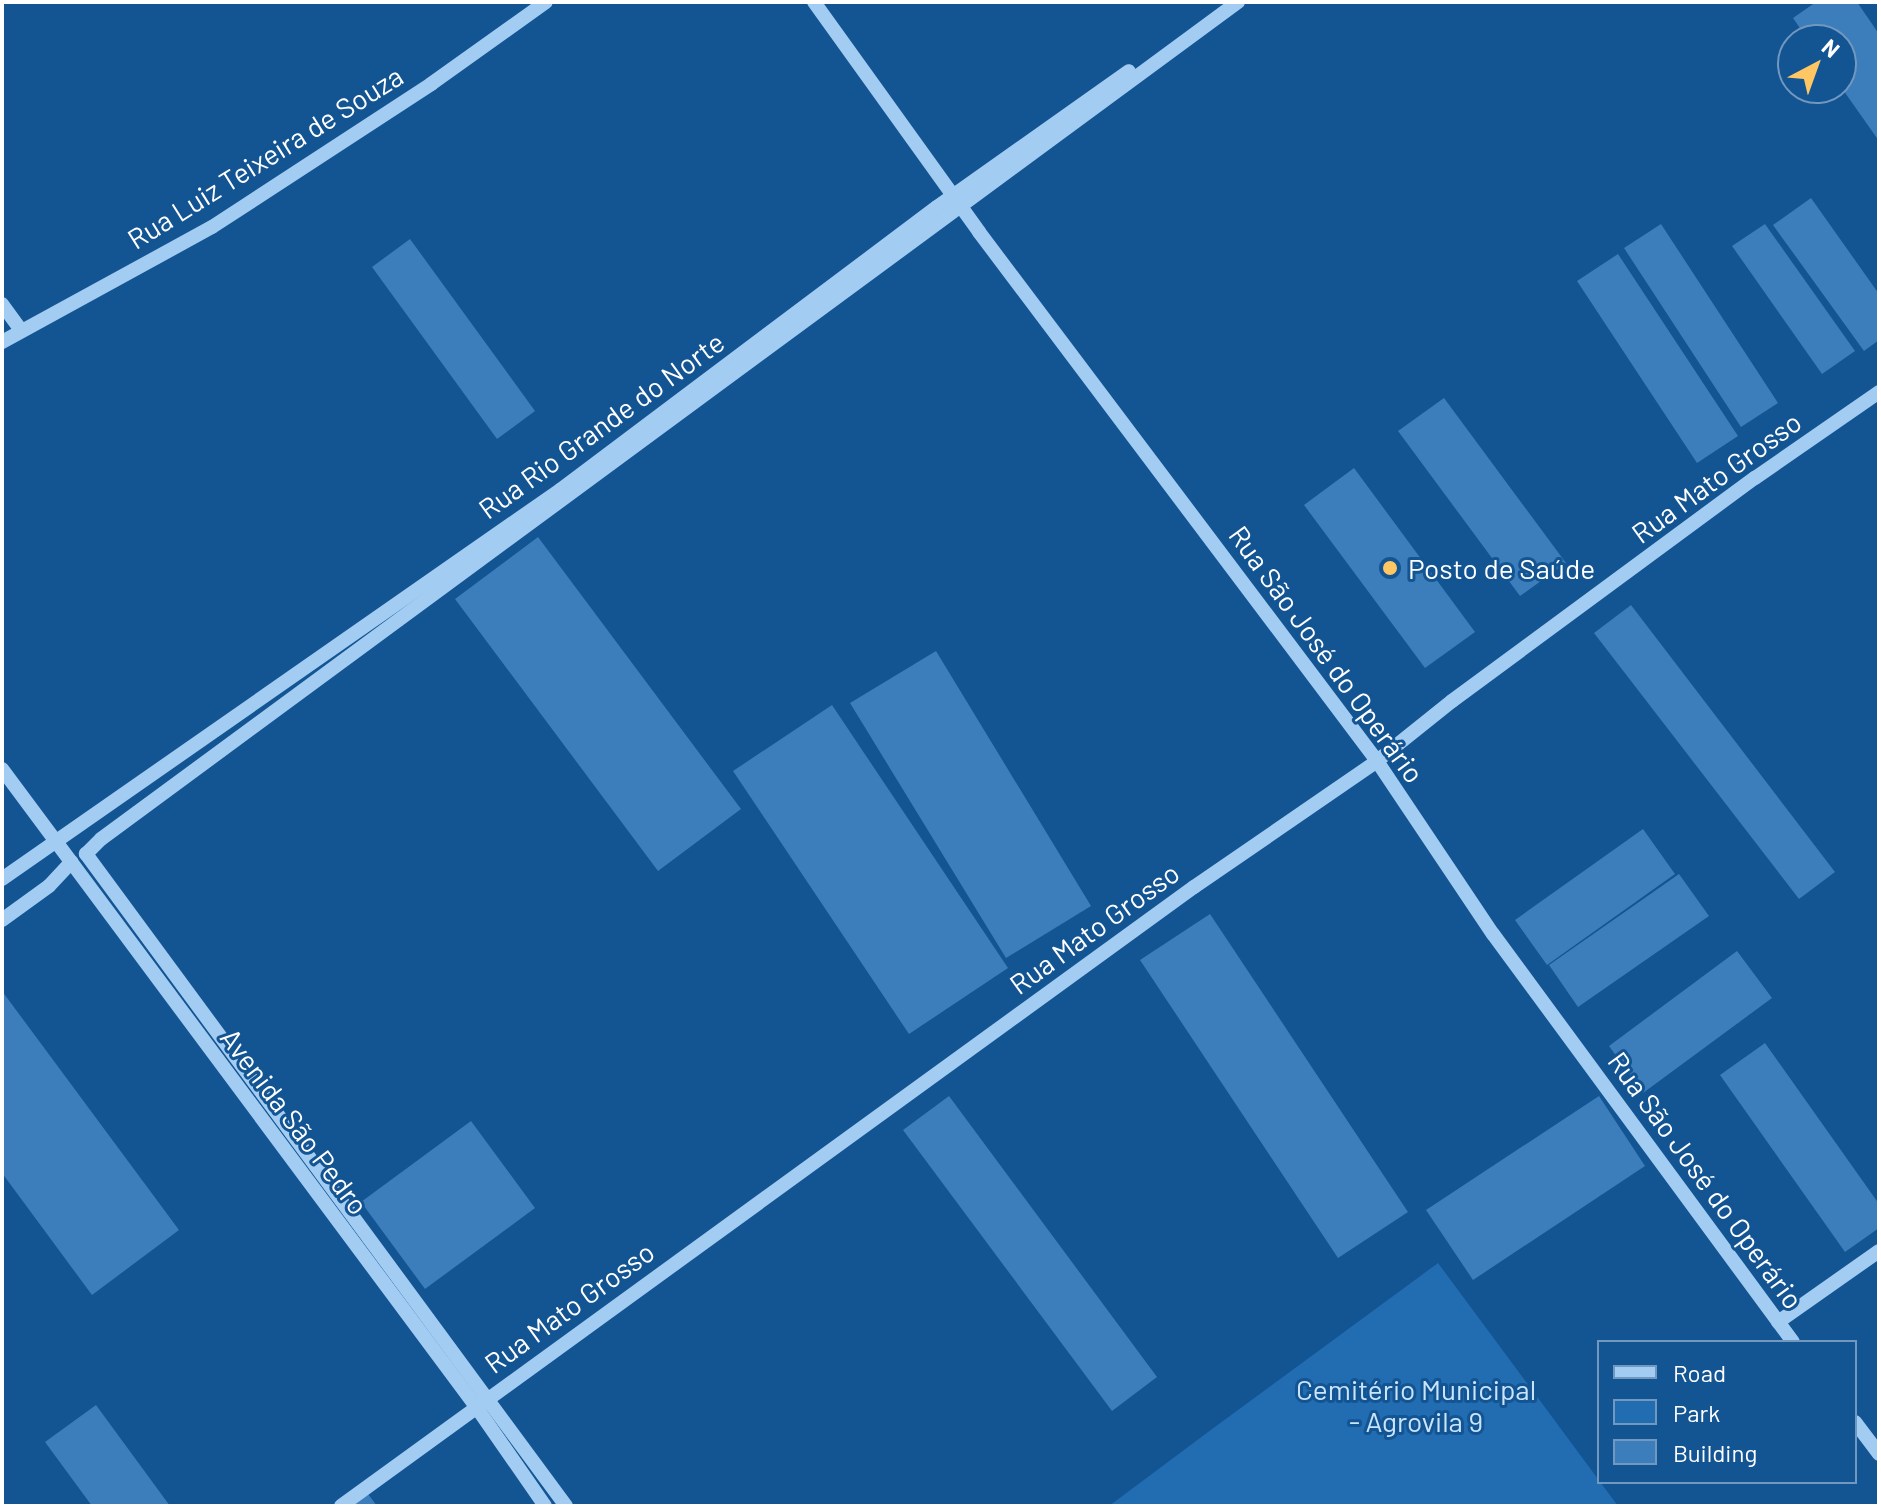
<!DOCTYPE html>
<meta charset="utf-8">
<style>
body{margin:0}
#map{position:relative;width:1881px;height:1508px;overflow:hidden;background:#135493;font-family:Barlow,sans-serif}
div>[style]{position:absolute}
.green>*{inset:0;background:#226cb1}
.building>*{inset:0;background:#3c7ebc}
.minor>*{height:14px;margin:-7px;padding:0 7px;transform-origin:7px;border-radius:7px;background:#a2ccf2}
.dots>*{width:22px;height:22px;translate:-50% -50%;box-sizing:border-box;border:4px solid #135493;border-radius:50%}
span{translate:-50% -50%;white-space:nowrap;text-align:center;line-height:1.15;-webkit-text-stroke:6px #135493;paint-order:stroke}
.street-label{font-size:28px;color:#fff}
.poi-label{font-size:28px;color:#fff}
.left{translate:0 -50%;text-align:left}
.park-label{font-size:28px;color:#c9e4fd}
.frame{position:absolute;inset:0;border:4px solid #fff;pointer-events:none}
.legend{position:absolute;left:1597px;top:1340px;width:260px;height:144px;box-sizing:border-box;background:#135493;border:2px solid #7198be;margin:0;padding:10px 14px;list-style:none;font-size:24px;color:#fff}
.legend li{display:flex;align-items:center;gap:16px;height:40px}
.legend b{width:40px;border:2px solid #7198be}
.north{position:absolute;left:1777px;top:24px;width:80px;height:80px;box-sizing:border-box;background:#135493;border:2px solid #7198be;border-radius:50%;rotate:41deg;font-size:22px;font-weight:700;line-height:32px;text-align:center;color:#fff}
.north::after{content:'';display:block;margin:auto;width:28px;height:36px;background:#ffc763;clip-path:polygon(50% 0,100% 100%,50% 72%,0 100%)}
</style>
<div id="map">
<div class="green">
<div style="clip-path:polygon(1438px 1263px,1618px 1506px,1109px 1506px,1208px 1432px)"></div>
</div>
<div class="building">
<div style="clip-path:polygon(1816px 2px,1857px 2px,1879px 34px,1879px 141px,1841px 87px,1841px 40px,1808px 40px,1793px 18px)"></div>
<div style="clip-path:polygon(1811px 198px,1879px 294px,1879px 340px,1864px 351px,1773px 225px)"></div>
<div style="clip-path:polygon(1661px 224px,1778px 403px,1741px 427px,1624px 248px)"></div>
<div style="clip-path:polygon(1765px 224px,1855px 351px,1822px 374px,1732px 246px)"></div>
<div style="clip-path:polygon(410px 239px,535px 411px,497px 439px,372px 267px)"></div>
<div style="clip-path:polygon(1618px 254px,1738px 436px,1697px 463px,1577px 281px)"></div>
<div style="clip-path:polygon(1444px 398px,1566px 563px,1520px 596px,1398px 431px)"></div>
<div style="clip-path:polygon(1354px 468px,1475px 632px,1425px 668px,1304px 505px)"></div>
<div style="clip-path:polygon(538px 537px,741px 809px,658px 871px,455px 599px)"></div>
<div style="clip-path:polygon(1631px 605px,1835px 872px,1799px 899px,1594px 633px)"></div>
<div style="clip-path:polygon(936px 651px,1091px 906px,1006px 958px,850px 703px)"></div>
<div style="clip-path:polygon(832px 705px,1008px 968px,909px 1034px,733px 771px)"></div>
<div style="clip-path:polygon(1643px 829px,1675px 874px,1547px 965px,1515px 920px)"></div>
<div style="clip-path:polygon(1679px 874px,1709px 916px,1578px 1007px,1549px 965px)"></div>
<div style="clip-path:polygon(1210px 914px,1408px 1212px,1338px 1258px,1140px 960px)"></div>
<div style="clip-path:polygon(1737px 951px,1772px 998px,1643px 1093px,1609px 1046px)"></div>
<div style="clip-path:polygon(2px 991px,179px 1230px,92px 1295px,2px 1173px)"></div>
<div style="clip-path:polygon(1765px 1043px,1879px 1204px,1879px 1228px,1845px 1252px,1720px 1075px)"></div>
<div style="clip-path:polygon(949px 1096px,1157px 1377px,1112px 1411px,903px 1130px)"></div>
<div style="clip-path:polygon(1599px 1096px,1645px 1166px,1473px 1280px,1426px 1210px)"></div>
<div style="clip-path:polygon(471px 1121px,535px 1208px,425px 1289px,361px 1202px)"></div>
<div style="clip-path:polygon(96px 1405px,170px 1506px,92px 1506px,45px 1442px)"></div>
<div style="clip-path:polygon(368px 1494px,377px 1506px,353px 1506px)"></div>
</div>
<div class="minor">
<div style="left:814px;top:2px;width:283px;rotate:54.3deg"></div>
<div style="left:979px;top:232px;width:662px;rotate:53.04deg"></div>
<div style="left:1377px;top:761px;width:208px;rotate:56.2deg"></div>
<div style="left:1493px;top:934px;width:506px;rotate:53.67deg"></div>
<div style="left:2px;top:304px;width:31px;rotate:54deg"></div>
<div style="left:2px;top:342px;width:239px;rotate:-28.7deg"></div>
<div style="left:212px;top:227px;width:262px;rotate:-33.1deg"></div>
<div style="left:431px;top:84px;width:141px;rotate:-35.5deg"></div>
<div style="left:2px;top:769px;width:796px;rotate:53.37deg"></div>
<div style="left:477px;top:1408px;width:119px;rotate:55.2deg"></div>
<div style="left:2px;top:879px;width:680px;rotate:-34.88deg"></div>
<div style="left:560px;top:490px;width:471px;rotate:-36.9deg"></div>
<div style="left:937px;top:207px;width:235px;rotate:-35.3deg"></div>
<div style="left:2px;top:920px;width:58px;rotate:-35.9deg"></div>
<div style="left:49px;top:886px;width:33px;rotate:-47deg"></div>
<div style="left:1778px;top:1322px;width:123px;rotate:-35.1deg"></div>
<div style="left:1855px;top:1422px;width:40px;rotate:53deg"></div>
<div style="left:341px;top:1506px;width:1054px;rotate:-35.97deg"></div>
<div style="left:1194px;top:887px;width:222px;rotate:-34.5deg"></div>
<div style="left:1377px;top:761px;width:96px;rotate:-38.7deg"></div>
<div style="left:1452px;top:701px;width:376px;rotate:-36.4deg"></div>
<div style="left:1755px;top:478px;width:151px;rotate:-34.7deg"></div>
<div style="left:566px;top:1506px;width:810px;rotate:-126.36deg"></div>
<div style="left:86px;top:854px;width:21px;rotate:-45deg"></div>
<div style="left:101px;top:839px;width:1412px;rotate:-36.36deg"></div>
</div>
<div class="dots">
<div style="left:1390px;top:568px;background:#ffc763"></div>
</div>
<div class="street-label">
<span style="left:265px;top:157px;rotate:-32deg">Rua Luiz Teixeira de Souza</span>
<span style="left:601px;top:425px;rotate:-36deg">Rua Rio Grande do Norte</span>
<span style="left:1716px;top:477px;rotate:-36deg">Rua Mato Grosso</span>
<span style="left:1327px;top:654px;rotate:54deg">Rua São José do Operário</span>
<span style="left:1094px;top:928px;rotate:-36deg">Rua Mato Grosso</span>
<span style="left:295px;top:1121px;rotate:53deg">Avenida São Pedro</span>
<span style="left:1706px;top:1180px;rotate:54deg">Rua São José do Operário</span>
<span style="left:569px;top:1307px;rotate:-36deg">Rua Mato Grosso</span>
</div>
<div class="poi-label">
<span class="left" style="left:1408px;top:568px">Posto de Saúde</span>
</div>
<div class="park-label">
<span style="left:1416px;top:1405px">Cemitério Municipal<br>- Agrovila 9</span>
</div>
<div class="frame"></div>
<ul class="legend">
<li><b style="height:10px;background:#a2ccf2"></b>Road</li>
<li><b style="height:22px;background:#226cb1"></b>Park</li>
<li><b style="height:22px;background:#3c7ebc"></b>Building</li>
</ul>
<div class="north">N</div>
</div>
